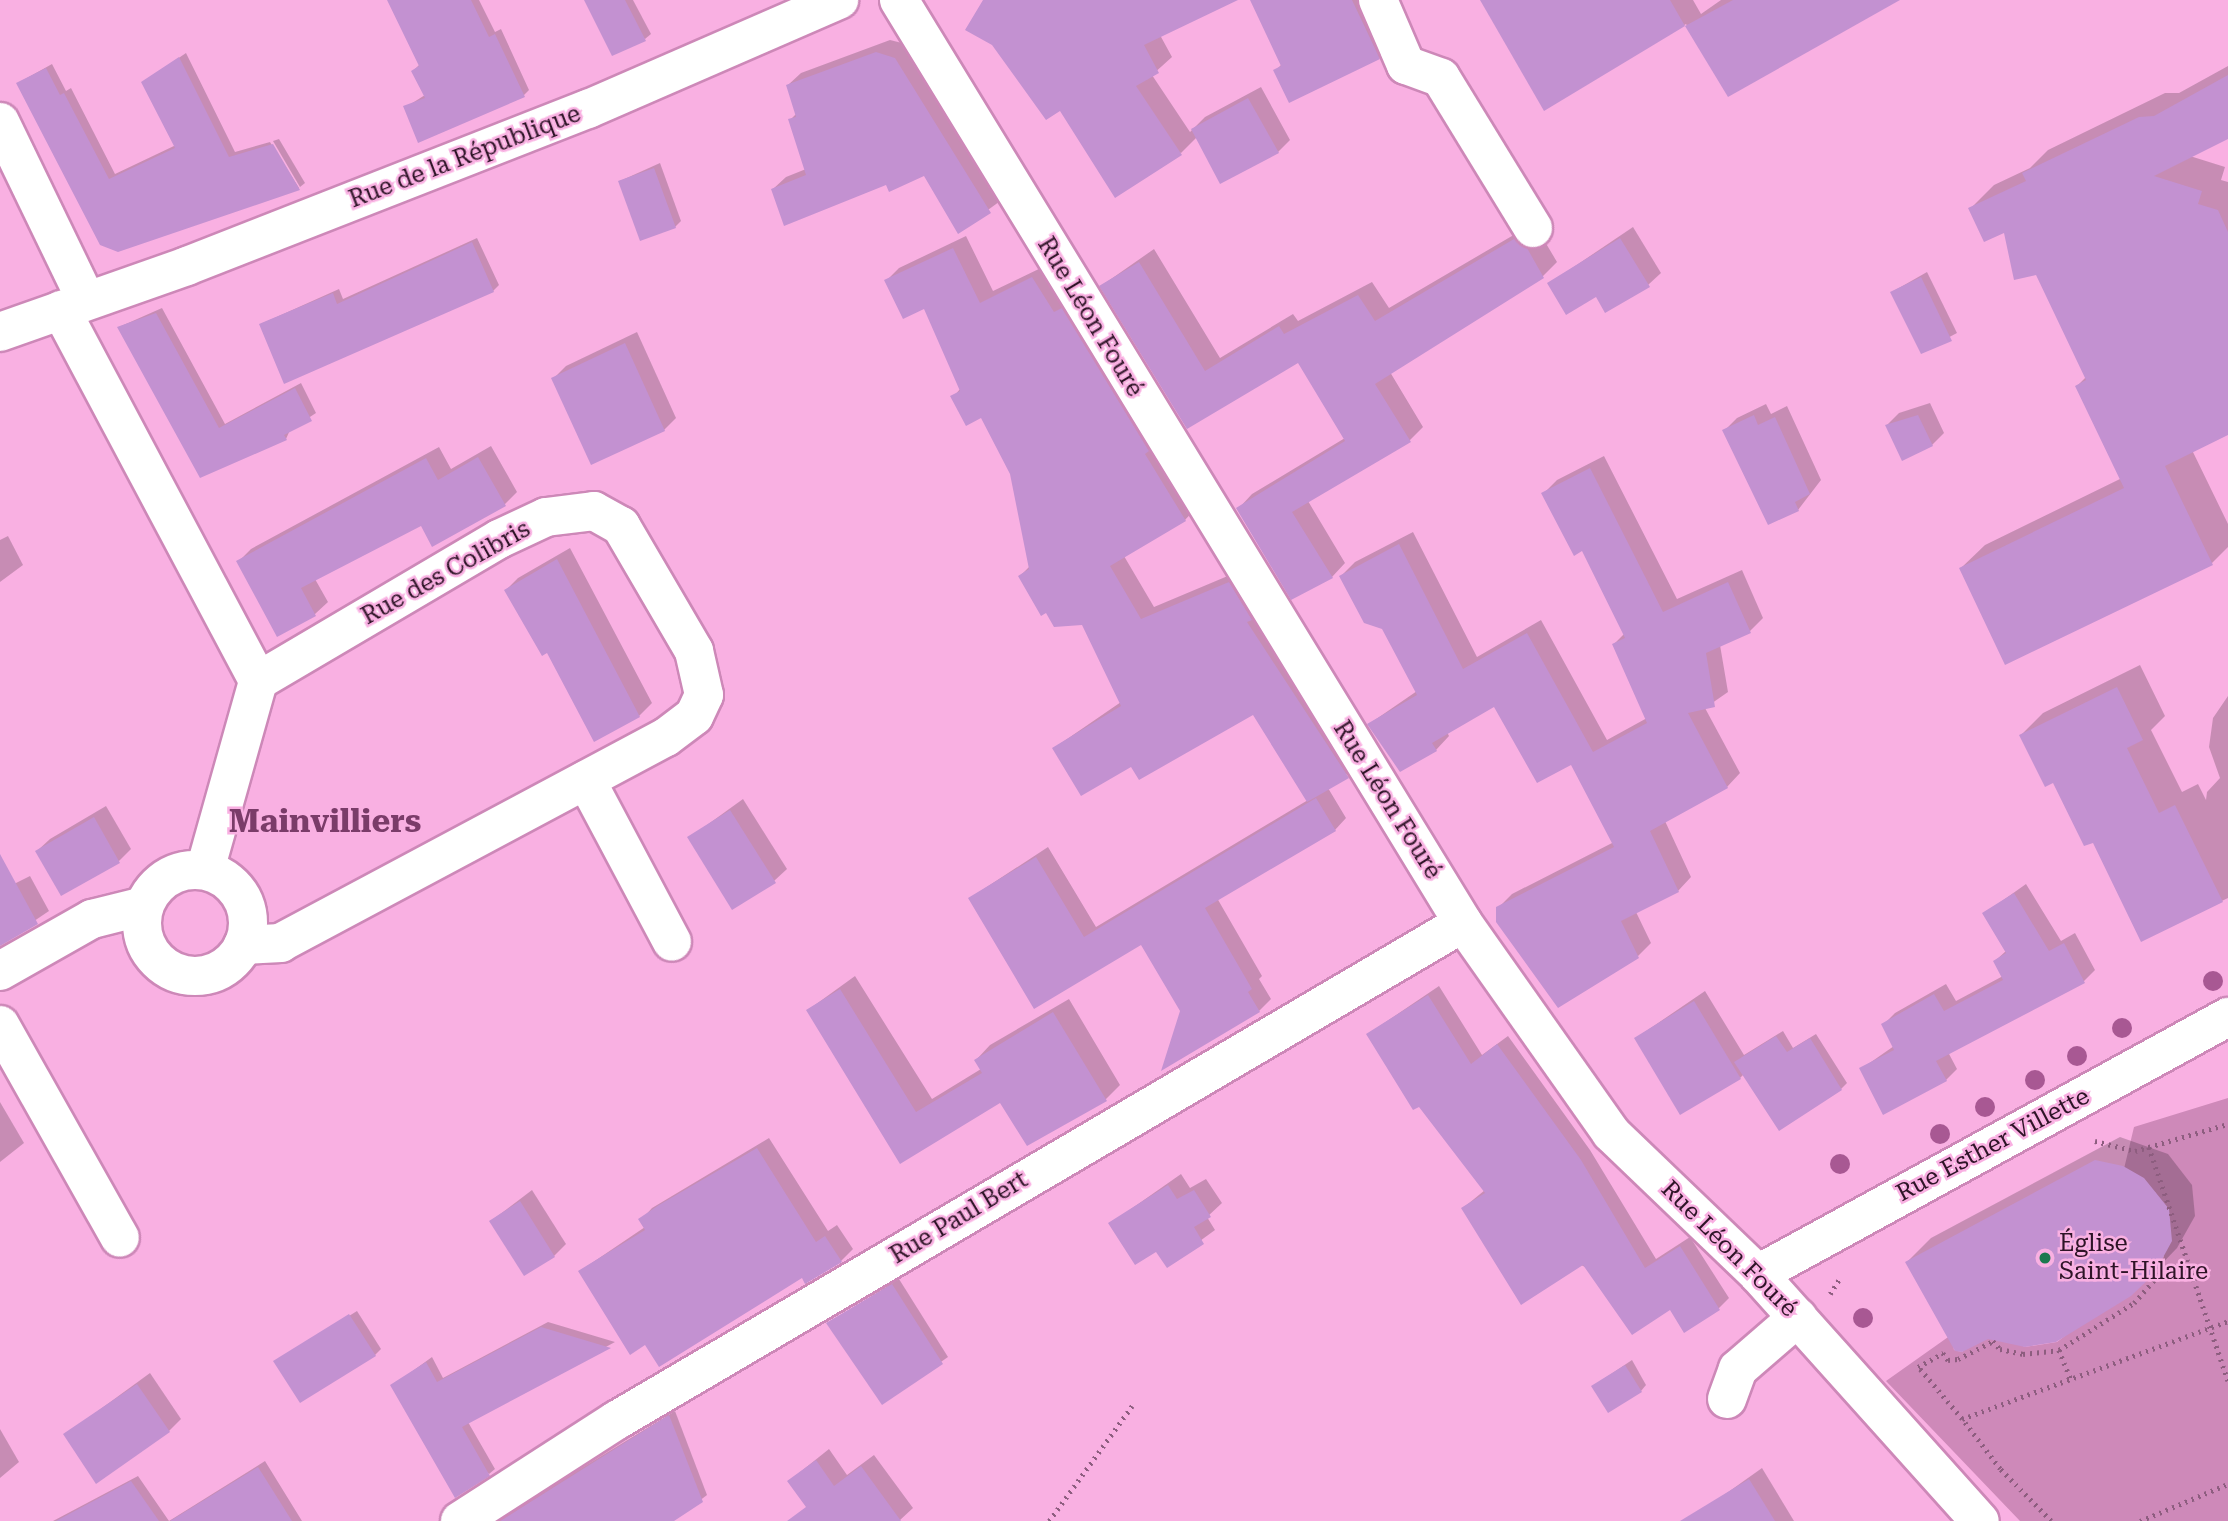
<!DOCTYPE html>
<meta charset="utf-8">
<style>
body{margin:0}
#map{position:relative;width:2228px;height:1521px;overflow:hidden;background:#f9b0e2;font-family:"Roboto Serif",serif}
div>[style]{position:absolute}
.green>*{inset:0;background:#ce89b9}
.shadow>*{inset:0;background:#0003}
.building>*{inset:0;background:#c391d1}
.path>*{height:4.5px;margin-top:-2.25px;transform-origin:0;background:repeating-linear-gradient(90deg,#8d5d7f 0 2px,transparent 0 7px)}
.roads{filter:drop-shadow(2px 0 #cd88b8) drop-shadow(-2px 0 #cd88b8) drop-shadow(0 2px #cd88b8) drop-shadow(0 -2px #cd88b8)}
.minor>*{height:38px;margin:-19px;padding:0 19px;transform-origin:19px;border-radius:19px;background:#fff}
.minor>.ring{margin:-19px;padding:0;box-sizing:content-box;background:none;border:38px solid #fff;border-radius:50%}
.trees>*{width:20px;height:20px;margin:-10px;border-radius:50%;background:#a85893}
.dots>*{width:19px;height:19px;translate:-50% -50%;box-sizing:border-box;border:4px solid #f9b0e2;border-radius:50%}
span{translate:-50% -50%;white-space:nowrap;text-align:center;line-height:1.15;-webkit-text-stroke:5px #f9b0e2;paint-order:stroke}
.street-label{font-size:24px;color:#2e1427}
.poi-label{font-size:24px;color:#2e1427}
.left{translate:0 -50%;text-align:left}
.district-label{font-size:32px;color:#7a3c69;font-weight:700}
</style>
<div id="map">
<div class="green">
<div style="clip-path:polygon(2228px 1098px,2228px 1521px,2020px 1521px,1886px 1381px,1951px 1335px,1954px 1350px,1962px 1352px,1988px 1329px,2025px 1347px,2057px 1342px,2160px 1263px,2164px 1257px,2156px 1193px,2123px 1173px,2134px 1127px)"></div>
</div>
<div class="shadow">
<div style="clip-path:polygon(389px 0,479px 0,495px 32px,501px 29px,529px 90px,524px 95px,406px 107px,425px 95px,413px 71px,420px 64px)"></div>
<div style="clip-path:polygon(586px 0,633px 0,651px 34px,645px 39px)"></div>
<div style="clip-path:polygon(985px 0,1234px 0,1160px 35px,1172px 57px,1152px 75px,1190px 132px,1205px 117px,1261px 87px,1290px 140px,1278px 152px,1197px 137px,1181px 153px,1060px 109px)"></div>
<div style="clip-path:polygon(1252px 0,1373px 0,1393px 43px,1379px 58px,1275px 71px,1282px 64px)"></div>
<div style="clip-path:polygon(1482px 0,1693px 0,1701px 14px,1721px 0,1891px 0,1728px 95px,1686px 24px,1545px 109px)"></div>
<div style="clip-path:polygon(890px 40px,906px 44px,1003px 199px,959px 231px,924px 174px,887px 183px,773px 189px,786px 177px,806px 169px,790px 120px,797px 113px,788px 85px,801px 73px)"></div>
<div style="clip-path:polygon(186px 53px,235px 152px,270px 142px,299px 188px,118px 250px,18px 83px,52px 64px,66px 91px,71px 88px,115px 174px,176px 145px,143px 82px)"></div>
<div style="clip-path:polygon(2228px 66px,2228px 137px,2190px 156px,2225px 167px,2221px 180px,2228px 182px,2228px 433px,2192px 450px,2228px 524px,2228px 547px,2212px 563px,1961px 568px,1985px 545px,2122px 478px,2077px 386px,2087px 376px,2037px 273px,2006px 231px,1970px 209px,1994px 185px,2030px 168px,2048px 150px,2165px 93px,2179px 93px)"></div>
<div style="clip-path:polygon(279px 139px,305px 183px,300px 187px,273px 141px)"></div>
<div style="clip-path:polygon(660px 163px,681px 221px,675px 227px,620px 181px)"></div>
<div style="clip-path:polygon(1529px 226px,1541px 235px,1557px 262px,1543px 276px,1390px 372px,1423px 427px,1409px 441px,1308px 501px,1345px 563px,1332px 577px,1239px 508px,1252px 494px,1345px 438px,1298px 361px,1187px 427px,1101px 286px,1154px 249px,1220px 358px,1293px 314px,1298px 321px,1372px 282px,1389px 308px)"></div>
<div style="clip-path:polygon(1633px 227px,1661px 273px,1648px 285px,1550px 283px)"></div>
<div style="clip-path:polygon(966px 236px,993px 291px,1045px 266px,1197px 507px,1185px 520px,1124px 556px,1154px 607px,1242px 570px,1360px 764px,1328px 788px,1346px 818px,1335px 830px,1217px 898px,1262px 976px,1259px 979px,1271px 999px,1259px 1011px,1182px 1011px,1142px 943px,1035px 1007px,970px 898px,1048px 847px,1096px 927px,1308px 800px,1253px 713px,1054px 748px,1121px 702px,1083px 623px,1020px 576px,1030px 566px,1012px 474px,982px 416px,953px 397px,961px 388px,925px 306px,887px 280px,899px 268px)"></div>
<div style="clip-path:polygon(477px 238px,499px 285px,493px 291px,261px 324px,339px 289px,343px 299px)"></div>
<div style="clip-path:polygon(1927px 272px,1957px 333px,1921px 352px,1892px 292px)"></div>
<div style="clip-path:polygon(162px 308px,225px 424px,301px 383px,316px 413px,290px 430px,286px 439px,201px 476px,119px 327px)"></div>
<div style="clip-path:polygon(637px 332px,676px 418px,664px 430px,554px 378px,566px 366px)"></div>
<div style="clip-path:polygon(1930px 403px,1944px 433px,1932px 445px,1887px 425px,1899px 413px)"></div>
<div style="clip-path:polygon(1766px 404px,1771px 414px,1787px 406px,1821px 480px,1798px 510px,1725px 430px,1737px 418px)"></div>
<div style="clip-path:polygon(491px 446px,517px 492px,505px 504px,421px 524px,315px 579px,328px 602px,315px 614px,278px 635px,239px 561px,251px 549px,439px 447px,451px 469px)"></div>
<div style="clip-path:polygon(1604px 456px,1677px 599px,1742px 570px,1763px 618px,1750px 631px,1720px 645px,1728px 692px,1705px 708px,1740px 773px,1727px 787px,1665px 821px,1691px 877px,1678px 891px,1636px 912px,1651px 943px,1638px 956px,1498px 908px,1512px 894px,1614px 842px,1571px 762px,1495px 705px,1447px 732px,1449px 736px,1436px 750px,1369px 724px,1417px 691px,1383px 627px,1341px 576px,1355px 562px,1413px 532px,1477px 657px,1541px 620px,1607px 740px,1647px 718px,1614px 644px,1625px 633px,1583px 549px,1544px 493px,1557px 480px)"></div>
<div style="clip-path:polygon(8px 536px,23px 565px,0 582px,0 540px)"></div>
<div style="clip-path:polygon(570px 548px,652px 703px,639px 716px,595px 739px,548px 651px,506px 590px,518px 578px)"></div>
<div style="clip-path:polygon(2140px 665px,2165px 716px,2151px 730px,2182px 792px,2198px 784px,2206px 800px,2207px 792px,2220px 778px,2209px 747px,2213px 718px,2228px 696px,2228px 898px,2142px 939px,2094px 840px,2021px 735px,2043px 713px)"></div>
<div style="clip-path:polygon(743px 799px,787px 869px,774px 881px,689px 838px)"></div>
<div style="clip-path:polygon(106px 806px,131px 849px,119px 861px,37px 851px,50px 839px)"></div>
<div style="clip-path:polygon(30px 876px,49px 911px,0 944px,0 891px)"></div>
<div style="clip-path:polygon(2026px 884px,2061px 941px,2075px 933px,2095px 970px,2084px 981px,1948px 1052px,1957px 1069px,1946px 1080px,1861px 1069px,1894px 1046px,1883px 1025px,1895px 1013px,1946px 984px,1956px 1001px,2003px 976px,1995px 961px,2007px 950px,1985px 913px)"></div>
<div style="clip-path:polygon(855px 976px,932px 1099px,981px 1069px,976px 1060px,990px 1045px,1069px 999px,1120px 1085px,1106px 1099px,1001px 1100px,901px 1161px,808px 1010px)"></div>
<div style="clip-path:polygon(1439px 986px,1482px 1055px,1508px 1036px,1590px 1150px,1656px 1259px,1690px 1237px,1729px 1298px,1719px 1308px,1670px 1308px,1463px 1208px,1485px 1190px,1368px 1034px)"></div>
<div style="clip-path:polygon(1705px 991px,1744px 1055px,1783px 1031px,1793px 1048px,1816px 1034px,1847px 1083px,1841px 1089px,1744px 1074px,1740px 1078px,1636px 1038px)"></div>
<div style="clip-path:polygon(0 1102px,24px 1143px,0 1162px)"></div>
<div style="clip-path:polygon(2120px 1137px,2168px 1154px,2192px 1185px,2195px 1216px,2177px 1248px,2153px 1273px,1907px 1262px,1931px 1238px)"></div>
<div style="clip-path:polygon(769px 1138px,828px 1231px,837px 1225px,853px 1249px,841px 1261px,645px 1342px,580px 1271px,645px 1227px,641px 1220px,652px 1208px)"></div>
<div style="clip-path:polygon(1181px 1174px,1190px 1188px,1206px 1179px,1222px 1203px,1207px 1217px,1215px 1230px,1167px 1265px,1156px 1249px,1111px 1223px)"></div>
<div style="clip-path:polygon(532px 1190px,566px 1244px,554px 1256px,491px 1221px)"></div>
<div style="clip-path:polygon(899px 1279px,948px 1357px,882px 1403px,828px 1323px)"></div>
<div style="clip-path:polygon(357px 1311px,381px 1349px,375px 1355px,280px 1359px)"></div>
<div style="clip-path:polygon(548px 1322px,615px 1342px,468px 1422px,495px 1469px,489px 1474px,392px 1386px,432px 1357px,443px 1378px)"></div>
<div style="clip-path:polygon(1632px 1360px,1646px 1385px,1641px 1391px,1593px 1386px)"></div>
<div style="clip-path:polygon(150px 1373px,181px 1419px,169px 1431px,65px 1435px)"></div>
<div style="clip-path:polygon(675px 1411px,707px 1495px,673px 1521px,495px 1521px)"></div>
<div style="clip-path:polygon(0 1429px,19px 1462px,0 1478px)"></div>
<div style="clip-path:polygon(829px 1449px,847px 1475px,874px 1455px,913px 1508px,899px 1521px,818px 1521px,789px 1481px)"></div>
<div style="clip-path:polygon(265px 1461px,302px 1521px,53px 1521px,138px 1476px,169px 1521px)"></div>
<div style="clip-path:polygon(1762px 1468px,1794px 1521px,1720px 1521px,1710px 1505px)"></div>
</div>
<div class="building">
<div style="clip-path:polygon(387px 0,471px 0,489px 37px,495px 34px,525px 97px,418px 143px,403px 106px,425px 98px,411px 71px,419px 66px)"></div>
<div style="clip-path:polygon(584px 0,625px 0,646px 41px,612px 56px)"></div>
<div style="clip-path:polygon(983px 0,1238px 0,1144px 45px,1159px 73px,1136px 86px,1182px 155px,1115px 198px,1060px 111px,1046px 120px,992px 45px,965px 30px)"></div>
<div style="clip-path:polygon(1250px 0,1352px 0,1380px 59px,1289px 103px,1273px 70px,1281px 66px)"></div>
<div style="clip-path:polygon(1480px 0,1670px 0,1685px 26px,1544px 111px)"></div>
<div style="clip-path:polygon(1733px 0,1900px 0,1728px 97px,1685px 26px)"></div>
<div style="clip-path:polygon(876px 52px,895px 58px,991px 213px,958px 234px,924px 176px,889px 192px,886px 185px,784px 226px,771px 189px,806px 175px,788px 119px,796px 117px,786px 85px)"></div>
<div style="clip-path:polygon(179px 57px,229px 157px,273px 144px,300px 190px,118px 252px,100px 245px,16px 83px,46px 68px,60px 95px,64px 93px,109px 179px,175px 148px,141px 82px)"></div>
<div style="clip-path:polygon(2228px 75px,2228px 139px,2154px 176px,2202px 191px,2198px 204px,2218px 210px,2228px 232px,2228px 435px,2165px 466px,2213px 565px,2005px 665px,1959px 568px,2124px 488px,2075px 386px,2086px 380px,2036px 275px,2014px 280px,2004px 233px,1984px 242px,1968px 208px,2026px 181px,2022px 173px,2139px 117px,2154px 116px)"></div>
<div style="clip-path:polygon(1248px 98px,1279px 153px,1220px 184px,1191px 129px)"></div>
<div style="clip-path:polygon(654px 168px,676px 228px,640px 241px,618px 181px)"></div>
<div style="clip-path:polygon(1620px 238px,1650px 287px,1605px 313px,1596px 297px,1566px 315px,1547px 283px)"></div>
<div style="clip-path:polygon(1514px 239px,1527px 248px,1544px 278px,1375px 384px,1411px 442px,1292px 512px,1333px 578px,1291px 600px,1236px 508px,1345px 441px,1298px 363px,1187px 429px,1099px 286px,1139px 262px,1205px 371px,1279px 326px,1284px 334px,1358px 295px,1375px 321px)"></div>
<div style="clip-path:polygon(472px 242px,494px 292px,284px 384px,259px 324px,333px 293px,337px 304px)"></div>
<div style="clip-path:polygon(953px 248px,980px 303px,1032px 277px,1054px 312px,1062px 308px,1149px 451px,1145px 454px,1186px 521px,1110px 566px,1141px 619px,1229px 582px,1252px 620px,1247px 622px,1349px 778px,1307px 802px,1253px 715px,1139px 780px,1131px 767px,1081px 796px,1052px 748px,1121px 706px,1082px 625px,1054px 627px,1046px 613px,1041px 616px,1018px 576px,1029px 569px,1010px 474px,981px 418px,966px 426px,950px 396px,960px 391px,924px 309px,903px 319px,884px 280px)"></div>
<div style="clip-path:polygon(1921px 277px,1952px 341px,1921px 354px,1890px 292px)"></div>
<div style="clip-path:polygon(156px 313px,219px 428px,295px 388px,312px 421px,284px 435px,287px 440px,200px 478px,117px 327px)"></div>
<div style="clip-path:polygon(625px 343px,665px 431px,591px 465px,551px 378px)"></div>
<div style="clip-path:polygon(1754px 415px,1758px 425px,1775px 417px,1810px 494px,1795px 502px,1799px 511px,1768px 525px,1722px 430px)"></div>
<div style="clip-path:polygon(1918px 415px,1933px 446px,1902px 461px,1885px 425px)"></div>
<div style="clip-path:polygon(478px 457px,506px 506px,432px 547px,421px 526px,301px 588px,316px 616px,277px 637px,236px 561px,426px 458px,438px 480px)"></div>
<div style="clip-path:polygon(1590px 468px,1663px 612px,1728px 582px,1751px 633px,1706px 653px,1715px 707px,1688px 713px,1728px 788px,1650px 831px,1679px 892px,1621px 921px,1639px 958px,1558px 1008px,1496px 922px,1496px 907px,1614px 847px,1571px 765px,1537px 783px,1494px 707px,1432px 743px,1437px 751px,1400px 772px,1367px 724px,1417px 695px,1382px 629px,1364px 623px,1339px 576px,1399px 544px,1463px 669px,1527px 633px,1593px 752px,1647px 723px,1612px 644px,1625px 638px,1582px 551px,1574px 556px,1541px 493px)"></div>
<div style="clip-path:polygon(557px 559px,640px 717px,594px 742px,547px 653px,542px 656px,504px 590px)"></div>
<div style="clip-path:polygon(2117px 687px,2143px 740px,2127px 748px,2159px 813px,2175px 805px,2223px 902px,2141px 942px,2093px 843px,2084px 846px,2053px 783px,2045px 787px,2019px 735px)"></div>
<div style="clip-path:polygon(1316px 798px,1336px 831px,1205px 908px,1252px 989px,1248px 992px,1260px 1012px,1161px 1071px,1180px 1011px,1141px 945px,1034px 1009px,968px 898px,1036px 857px,1084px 937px)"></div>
<div style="clip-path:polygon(730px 810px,776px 883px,732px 910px,687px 837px)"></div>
<div style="clip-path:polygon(94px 817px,120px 863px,61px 896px,35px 851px)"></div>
<div style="clip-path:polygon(0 854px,38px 924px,0 946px)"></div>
<div style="clip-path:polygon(2014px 893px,2049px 951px,2064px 943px,2085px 983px,1936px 1061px,1947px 1081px,1883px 1115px,1859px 1068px,1894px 1050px,1881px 1024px,1934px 994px,1944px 1011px,2003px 980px,1993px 961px,2006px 953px,1982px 913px)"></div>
<div style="clip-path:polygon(840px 989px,916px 1112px,982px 1073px,974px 1060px,1053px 1012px,1107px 1101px,1027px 1146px,1000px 1103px,900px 1164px,806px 1010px)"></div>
<div style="clip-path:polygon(1428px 995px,1471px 1064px,1497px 1044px,1581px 1160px,1645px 1268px,1680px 1246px,1720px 1310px,1684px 1333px,1670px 1310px,1632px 1335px,1583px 1265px,1521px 1305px,1461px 1208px,1485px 1193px,1419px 1107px,1413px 1110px,1366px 1034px)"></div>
<div style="clip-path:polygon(1694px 1001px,1741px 1079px,1680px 1115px,1634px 1038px)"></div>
<div style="clip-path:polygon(1776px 1036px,1787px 1052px,1810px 1038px,1842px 1090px,1779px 1131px,1734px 1062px)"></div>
<div style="clip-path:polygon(757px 1148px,816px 1242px,825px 1236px,842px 1262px,805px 1284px,802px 1278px,659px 1367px,645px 1345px,630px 1355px,578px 1271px,645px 1230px,638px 1219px,659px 1205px)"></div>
<div style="clip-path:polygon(2095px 1160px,2123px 1166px,2144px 1178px,2169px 1209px,2172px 1241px,2154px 1274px,2131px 1296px,2056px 1342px,2025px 1347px,1988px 1339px,1962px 1352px,1955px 1351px,1905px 1262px)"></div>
<div style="clip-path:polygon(1168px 1185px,1177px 1199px,1194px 1190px,1211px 1217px,1194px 1227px,1204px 1244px,1167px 1268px,1156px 1252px,1135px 1265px,1108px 1223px)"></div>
<div style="clip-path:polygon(520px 1201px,555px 1257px,524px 1276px,489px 1221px)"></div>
<div style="clip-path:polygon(892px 1284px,943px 1364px,882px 1405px,826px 1323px)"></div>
<div style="clip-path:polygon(349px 1314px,376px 1356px,300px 1403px,273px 1361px)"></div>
<div style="clip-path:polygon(541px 1327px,611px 1348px,462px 1427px,490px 1476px,455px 1498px,390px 1385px,426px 1362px,437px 1382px)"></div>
<div style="clip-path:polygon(1625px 1365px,1642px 1392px,1608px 1413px,1591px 1386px)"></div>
<div style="clip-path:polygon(137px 1384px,170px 1432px,96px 1484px,63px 1434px)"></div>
<div style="clip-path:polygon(669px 1415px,703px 1502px,674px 1521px,500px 1521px)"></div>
<div style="clip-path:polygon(816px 1460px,834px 1486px,861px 1466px,901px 1521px,787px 1521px,806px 1507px,787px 1481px)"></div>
<div style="clip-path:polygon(258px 1467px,292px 1521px,170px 1521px)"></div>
<div style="clip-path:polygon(1749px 1479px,1775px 1521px,1680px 1521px)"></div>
<div style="clip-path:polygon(131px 1481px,159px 1521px,56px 1521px)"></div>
</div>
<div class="path">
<div style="left:2095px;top:1141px;width:41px;rotate:14deg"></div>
<div style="left:2135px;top:1151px;width:97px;rotate:-16.2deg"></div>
<div style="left:2149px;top:1147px;width:247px;rotate:71.3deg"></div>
<div style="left:1830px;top:1294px;width:19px;rotate:-58deg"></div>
<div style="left:2059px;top:1350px;width:89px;rotate:-32.1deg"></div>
<div style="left:2134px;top:1303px;width:37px;rotate:-49deg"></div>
<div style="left:2158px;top:1275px;width:31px;rotate:-19deg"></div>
<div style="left:1962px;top:1419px;width:68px;rotate:-130.2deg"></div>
<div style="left:1918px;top:1367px;width:29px;rotate:-29deg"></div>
<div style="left:1943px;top:1353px;width:9px;rotate:54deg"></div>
<div style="left:1948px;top:1360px;width:10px;rotate:-6deg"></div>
<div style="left:1958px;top:1359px;width:39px;rotate:-27deg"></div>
<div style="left:1993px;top:1341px;width:11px;rotate:49deg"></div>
<div style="left:2000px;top:1349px;width:24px;rotate:12deg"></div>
<div style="left:2023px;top:1354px;width:36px;rotate:-6deg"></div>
<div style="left:2059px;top:1350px;width:31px;rotate:68deg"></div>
<div style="left:1049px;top:1521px;width:142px;rotate:-54.2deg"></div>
<div style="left:2051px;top:1521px;width:73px;rotate:-134.4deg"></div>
<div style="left:2000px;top:1469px;width:63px;rotate:-127.2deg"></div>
<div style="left:1962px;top:1419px;width:283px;rotate:-20.2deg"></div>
<div style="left:2140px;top:1521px;width:95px;rotate:-22.8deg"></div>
</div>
<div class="roads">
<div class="minor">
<div style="left:899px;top:0;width:1082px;rotate:58.57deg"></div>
<div style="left:1463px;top:923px;width:257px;rotate:54.8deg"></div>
<div style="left:1611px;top:1133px;width:204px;rotate:43.8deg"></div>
<div style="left:1758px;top:1274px;width:332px;rotate:48.1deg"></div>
<div style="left:1378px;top:0;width:71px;rotate:66.7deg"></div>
<div style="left:1406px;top:65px;width:37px;rotate:20deg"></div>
<div style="left:1441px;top:78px;width:176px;rotate:58.5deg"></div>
<div style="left:0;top:122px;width:198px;rotate:64.2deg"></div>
<div style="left:61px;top:310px;width:420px;rotate:62deg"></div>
<div style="left:0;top:332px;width:198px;rotate:-19.4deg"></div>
<div style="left:187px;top:266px;width:431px;rotate:-21.4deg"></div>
<div style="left:588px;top:109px;width:274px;rotate:-23.5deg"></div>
<div style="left:586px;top:780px;width:183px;rotate:62deg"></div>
<div style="left:205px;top:870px;width:196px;rotate:-74.3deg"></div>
<div style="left:258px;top:681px;width:280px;rotate:-30.5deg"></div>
<div style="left:499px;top:539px;width:52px;rotate:-25.1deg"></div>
<div style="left:546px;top:517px;width:48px;rotate:-7.1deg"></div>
<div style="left:594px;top:511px;width:31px;rotate:29deg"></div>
<div style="left:621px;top:526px;width:145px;rotate:59.7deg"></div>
<div style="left:694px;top:651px;width:45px;rotate:77.2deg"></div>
<div style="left:704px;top:695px;width:23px;rotate:115deg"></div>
<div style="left:694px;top:716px;width:35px;rotate:143deg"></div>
<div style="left:666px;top:737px;width:437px;rotate:151.9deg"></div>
<div style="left:281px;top:943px;width:38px;rotate:177deg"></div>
<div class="ring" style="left:142px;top:870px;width:68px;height:68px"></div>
<div style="left:0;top:971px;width:106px;rotate:-29.5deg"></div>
<div style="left:92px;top:919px;width:54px;rotate:-14deg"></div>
<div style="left:0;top:1025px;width:244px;rotate:60.6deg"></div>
<div style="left:1758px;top:1274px;width:536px;rotate:-28.67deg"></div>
<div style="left:1727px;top:1399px;width:32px;rotate:-70deg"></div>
<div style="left:1738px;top:1369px;width:79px;rotate:-40.9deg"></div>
<div style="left:460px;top:1521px;width:187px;rotate:-32.8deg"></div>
<div style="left:617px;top:1420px;width:981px;rotate:-30.43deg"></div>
</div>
</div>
<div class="trees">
<div style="left:2213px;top:981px"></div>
<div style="left:2122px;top:1028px"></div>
<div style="left:2077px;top:1056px"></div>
<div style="left:2035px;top:1080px"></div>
<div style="left:1985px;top:1107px"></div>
<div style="left:1940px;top:1134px"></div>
<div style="left:1840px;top:1164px"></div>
<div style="left:1863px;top:1318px"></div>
</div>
<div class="dots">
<div style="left:2045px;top:1258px;background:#1c794f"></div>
</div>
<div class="street-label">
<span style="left:465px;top:157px;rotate:-21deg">Rue de la République</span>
<span style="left:1090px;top:317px;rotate:59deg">Rue Léon Fouré</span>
<span style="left:446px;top:573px;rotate:-29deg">Rue des Colibris</span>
<span style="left:1387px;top:800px;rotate:58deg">Rue Léon Fouré</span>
<span style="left:1993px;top:1145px;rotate:-28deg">Rue Esther Villette</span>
<span style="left:959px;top:1218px;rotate:-31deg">Rue Paul Bert</span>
<span style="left:1729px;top:1249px;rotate:45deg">Rue Léon Fouré</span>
</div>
<div class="poi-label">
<span class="left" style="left:2059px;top:1258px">Église<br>Saint-Hilaire</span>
</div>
<div class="district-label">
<span style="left:325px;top:821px">Mainvilliers</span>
</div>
</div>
